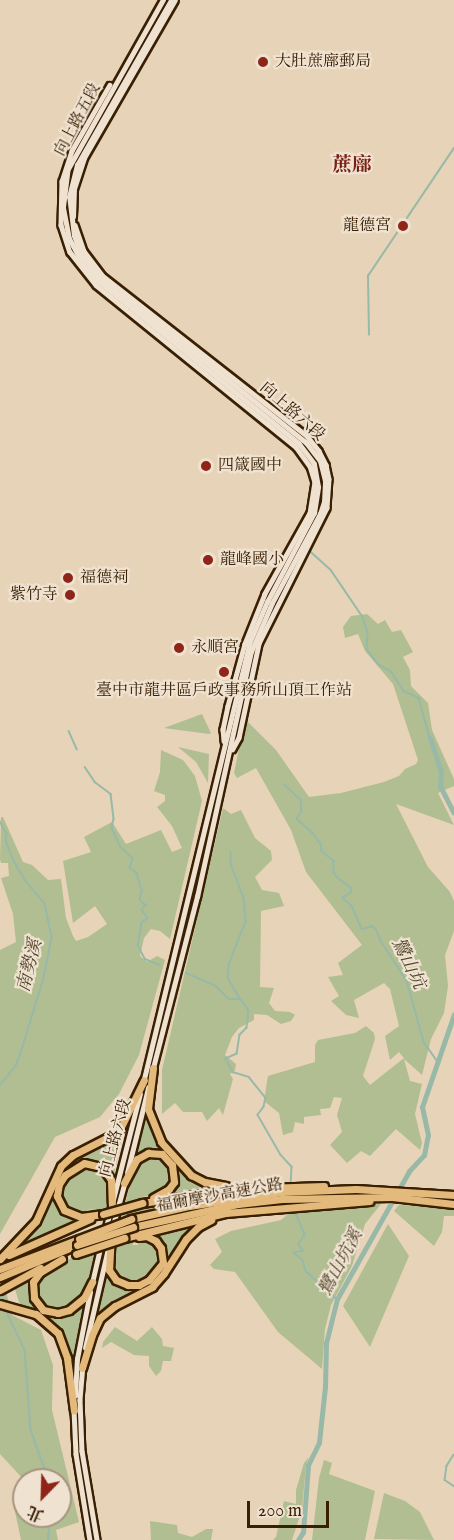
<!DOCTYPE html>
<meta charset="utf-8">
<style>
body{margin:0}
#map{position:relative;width:454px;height:1540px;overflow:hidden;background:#e7d3b8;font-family:"IM FELL English","Noto Serif TC",serif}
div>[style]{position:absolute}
.green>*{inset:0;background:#b1be92}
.stream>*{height:1.5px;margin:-0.75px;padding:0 0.75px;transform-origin:0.75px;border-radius:0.75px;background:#98b9a8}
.river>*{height:5px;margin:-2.5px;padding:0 2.5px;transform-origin:2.5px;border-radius:2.5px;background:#98b9a8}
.roads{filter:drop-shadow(2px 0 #3a2003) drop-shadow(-2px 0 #3a2003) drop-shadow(0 2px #3a2003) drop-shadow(0 -2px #3a2003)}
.secondary>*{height:4.5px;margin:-2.25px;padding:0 2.25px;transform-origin:2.25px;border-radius:2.25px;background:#efe2d1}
.highway>*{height:7px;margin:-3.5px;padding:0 3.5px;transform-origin:3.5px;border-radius:3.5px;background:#e4ba7c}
.bridges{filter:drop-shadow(2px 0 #3a2003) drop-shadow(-2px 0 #3a2003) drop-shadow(0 2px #3a2003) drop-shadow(0 -2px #3a2003)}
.highway-bridge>*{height:7px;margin:-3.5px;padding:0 3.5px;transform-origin:3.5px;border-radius:3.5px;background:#e4ba7c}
.dots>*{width:16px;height:16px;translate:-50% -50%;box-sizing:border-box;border:3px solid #efe2d1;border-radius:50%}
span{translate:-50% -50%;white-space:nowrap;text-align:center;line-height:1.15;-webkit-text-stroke:4.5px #efe2d1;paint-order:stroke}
.poi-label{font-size:16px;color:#3a2003}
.left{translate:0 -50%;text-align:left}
.right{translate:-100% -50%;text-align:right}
.street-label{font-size:16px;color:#3a2003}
.water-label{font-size:18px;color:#52462c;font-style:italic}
.quarter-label{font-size:20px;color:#7a1f14;font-weight:700}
.north{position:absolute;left:12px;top:1468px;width:60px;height:60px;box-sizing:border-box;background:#efe2d1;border:2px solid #a7947f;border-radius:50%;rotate:203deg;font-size:16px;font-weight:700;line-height:24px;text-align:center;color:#3a2003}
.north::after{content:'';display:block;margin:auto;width:21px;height:27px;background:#8f2418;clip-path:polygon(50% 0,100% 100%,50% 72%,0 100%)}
.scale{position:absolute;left:247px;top:1501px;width:82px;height:27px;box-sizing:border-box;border:3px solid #3a2003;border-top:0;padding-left:8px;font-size:18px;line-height:21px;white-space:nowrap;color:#3a2003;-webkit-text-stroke:4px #efe2d1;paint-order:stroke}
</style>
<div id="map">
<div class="green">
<div style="clip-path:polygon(367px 614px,378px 624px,385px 620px,392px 632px,401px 630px,413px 652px,403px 657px,410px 670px,411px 686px,428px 703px,432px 730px,454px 779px,454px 786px,438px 793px,454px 825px,396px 804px,428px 867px,450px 892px,454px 901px,454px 931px,445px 955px,448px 986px,444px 1013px,431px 1039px,422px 1075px,404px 1059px,410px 1081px,422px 1084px,415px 1114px,422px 1143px,420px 1150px,396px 1129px,370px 1156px,361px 1151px,347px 1163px,330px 1145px,342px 1132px,337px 1115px,342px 1098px,334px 1097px,330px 1108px,320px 1109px,321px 1115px,304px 1117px,304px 1124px,295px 1122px,293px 1132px,283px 1135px,279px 1113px,264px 1101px,268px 1076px,315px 1062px,315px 1045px,318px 1040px,355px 1033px,366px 1026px,374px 1033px,375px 1039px,363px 1076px,370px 1085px,404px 1058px,399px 1052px,390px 1060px,385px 1036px,399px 1026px,390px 989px,384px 983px,354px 1000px,359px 1018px,346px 1015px,331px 1001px,339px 996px,328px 977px,343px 975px,338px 963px,362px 945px,306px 872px,291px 830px,256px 768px,237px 778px,234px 773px,245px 719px,276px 750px,309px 797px,341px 793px,384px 782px,399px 776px,405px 769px,416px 764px,418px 760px,393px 684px,365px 651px,358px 634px,345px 638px,343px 627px,351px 616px)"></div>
<div style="clip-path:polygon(202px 714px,211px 733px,209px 734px,164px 728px)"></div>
<div style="clip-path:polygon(178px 747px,209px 754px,208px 783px,196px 762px)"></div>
<div style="clip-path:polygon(161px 750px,183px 760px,195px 776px,202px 801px,170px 939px,160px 931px,151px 929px,144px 938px,140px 956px,147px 962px,157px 956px,165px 960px,139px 1055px,119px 1094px,100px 1117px,55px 1137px,0 1234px,0 950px,16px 942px,13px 914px,1px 878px,9px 876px,8px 863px,1px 863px,0 859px,1px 817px,3px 817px,23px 862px,32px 865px,48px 880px,61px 879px,66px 918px,73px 936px,76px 941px,88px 937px,107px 924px,95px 906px,73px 923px,63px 861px,91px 852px,84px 837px,112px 822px,126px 844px,161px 830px,172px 852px,182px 848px,172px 826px,157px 807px,165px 801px,165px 795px,154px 791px,160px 772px)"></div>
<div style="clip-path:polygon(223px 808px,231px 814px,241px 810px,255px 838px,271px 851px,272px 860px,255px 877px,262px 890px,279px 893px,284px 906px,261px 911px,260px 987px,274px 988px,269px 1003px,275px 1011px,290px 1012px,295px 1015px,291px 1021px,281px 1024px,267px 1015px,254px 1014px,254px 1020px,239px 1028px,232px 1037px,225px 1055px,236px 1064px,235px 1070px,230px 1074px,233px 1079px,223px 1115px,219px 1108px,207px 1121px,202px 1112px,183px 1112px,175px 1103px,162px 1114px,162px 1070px)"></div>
<div style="clip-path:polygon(146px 1108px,158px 1141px,174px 1161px,218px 1188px,166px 1197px,172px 1191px,178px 1179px,173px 1160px,156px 1150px,146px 1150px,134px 1160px)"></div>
<div style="clip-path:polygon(124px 1127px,113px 1180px,101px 1163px,92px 1160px,77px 1162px,62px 1174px,55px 1195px,56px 1204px,67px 1217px,78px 1219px,19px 1246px,28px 1238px,44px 1216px,56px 1177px,69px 1161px)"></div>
<div style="clip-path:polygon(148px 1155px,163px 1157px,172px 1170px,170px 1185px,155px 1195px,141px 1197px,142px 1209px,167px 1201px,251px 1189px,122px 1216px,134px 1169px)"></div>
<div style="clip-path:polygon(80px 1166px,98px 1167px,110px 1180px,108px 1210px,94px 1214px,92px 1209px,87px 1210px,87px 1215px,69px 1211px,61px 1200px,64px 1180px)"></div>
<div style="clip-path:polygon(381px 1204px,365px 1224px,352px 1266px,331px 1305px,325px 1329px,322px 1369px,278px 1332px,235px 1272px,214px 1269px,210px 1265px,222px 1252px,215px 1239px,231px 1231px,281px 1220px,288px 1214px,289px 1209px)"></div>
<div style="clip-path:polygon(399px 1205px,454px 1207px,454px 1216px,444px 1216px,442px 1232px,434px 1246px,394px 1211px)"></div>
<div style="clip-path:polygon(203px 1222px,153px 1284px,93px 1325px,106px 1272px,114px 1280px,140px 1287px,150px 1283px,162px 1272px,166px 1260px,159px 1239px,149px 1233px)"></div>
<div style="clip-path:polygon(388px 1224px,409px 1256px,370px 1347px,343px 1306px)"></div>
<div style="clip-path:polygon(143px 1238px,152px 1241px,158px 1248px,161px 1261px,145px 1281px,128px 1282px,118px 1277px,112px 1269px,114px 1245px,132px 1240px,133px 1245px,138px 1245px,137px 1239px)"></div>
<div style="clip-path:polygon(95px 1251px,85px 1293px,70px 1306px,52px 1308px,44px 1303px,37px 1289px,39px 1281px,45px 1273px,63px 1262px,79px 1255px,83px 1257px,83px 1254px)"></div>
<div style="clip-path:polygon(37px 1273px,36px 1304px,63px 1315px,75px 1311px,85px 1302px,74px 1367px,56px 1323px,42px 1312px,36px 1320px,29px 1316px,19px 1302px,14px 1286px)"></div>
<div style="clip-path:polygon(6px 1291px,12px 1315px,41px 1330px,53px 1365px,52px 1410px,79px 1522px,56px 1530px,58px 1540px,21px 1540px,14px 1507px,24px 1506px,24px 1516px,60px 1516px,60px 1480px,24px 1480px,0 1454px,0 1298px)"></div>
<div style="clip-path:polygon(115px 1327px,137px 1341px,152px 1327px,162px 1339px,163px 1346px,174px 1348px,171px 1361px,163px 1361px,161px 1371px,156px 1376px,149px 1366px,149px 1356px,134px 1355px,111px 1342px,102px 1348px,103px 1342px)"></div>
<div style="clip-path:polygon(309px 1457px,306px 1465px,302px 1510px,292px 1540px,273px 1540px,276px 1537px,284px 1501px,296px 1504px,296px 1490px,304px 1463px)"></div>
<div style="clip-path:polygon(324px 1460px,332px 1463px,329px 1474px,375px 1491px,365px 1540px,312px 1540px,319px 1478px)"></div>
<div style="clip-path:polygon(384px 1493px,405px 1501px,420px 1512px,434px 1540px,374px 1539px)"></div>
<div style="clip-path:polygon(150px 1521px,177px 1525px,178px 1533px,192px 1537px,206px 1529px,213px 1529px,211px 1540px,151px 1540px)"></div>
</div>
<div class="stream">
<div style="left:369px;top:335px;width:59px;rotate:-91deg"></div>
<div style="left:368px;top:276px;width:154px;rotate:-56.1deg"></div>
<div style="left:310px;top:551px;width:28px;rotate:42deg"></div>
<div style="left:331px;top:570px;width:57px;rotate:55.8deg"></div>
<div style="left:363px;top:617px;width:17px;rotate:73deg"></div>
<div style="left:368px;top:633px;width:16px;rotate:94deg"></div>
<div style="left:367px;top:649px;width:9px;rotate:54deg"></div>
<div style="left:372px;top:656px;width:11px;rotate:52deg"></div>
<div style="left:379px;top:665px;width:13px;rotate:27deg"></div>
<div style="left:391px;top:671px;width:24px;rotate:57deg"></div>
<div style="left:404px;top:691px;width:17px;rotate:25deg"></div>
<div style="left:419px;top:698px;width:41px;rotate:74.6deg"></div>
<div style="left:69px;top:731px;width:20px;rotate:66deg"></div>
<div style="left:85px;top:767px;width:18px;rotate:56deg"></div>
<div style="left:95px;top:782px;width:20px;rotate:37deg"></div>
<div style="left:111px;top:794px;width:25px;rotate:83deg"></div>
<div style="left:114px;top:819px;width:9px;rotate:103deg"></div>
<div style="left:112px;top:828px;width:21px;rotate:65deg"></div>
<div style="left:121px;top:847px;width:16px;rotate:43deg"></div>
<div style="left:133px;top:858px;width:10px;rotate:107deg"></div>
<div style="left:130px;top:868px;width:9px;rotate:36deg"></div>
<div style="left:137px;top:873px;width:19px;rotate:74deg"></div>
<div style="left:142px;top:891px;width:9px;rotate:103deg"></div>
<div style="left:140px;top:900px;width:8px;rotate:40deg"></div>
<div style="left:146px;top:905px;width:6px;rotate:129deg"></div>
<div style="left:142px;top:910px;width:10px;rotate:53deg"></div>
<div style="left:148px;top:918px;width:8px;rotate:140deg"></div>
<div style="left:142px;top:923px;width:22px;rotate:100deg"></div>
<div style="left:138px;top:945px;width:16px;rotate:63deg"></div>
<div style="left:145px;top:959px;width:16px;rotate:22deg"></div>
<div style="left:284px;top:784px;width:23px;rotate:43deg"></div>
<div style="left:301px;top:800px;width:11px;rotate:85deg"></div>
<div style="left:302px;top:811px;width:9px;rotate:122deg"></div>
<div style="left:297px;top:819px;width:20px;rotate:41deg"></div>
<div style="left:312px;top:832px;width:15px;rotate:53deg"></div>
<div style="left:321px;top:844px;width:7px;rotate:82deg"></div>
<div style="left:322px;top:851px;width:16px;rotate:40deg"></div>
<div style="left:334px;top:861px;width:11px;rotate:90deg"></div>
<div style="left:334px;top:872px;width:7px;rotate:56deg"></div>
<div style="left:338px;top:878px;width:17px;rotate:36deg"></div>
<div style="left:352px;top:888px;width:5px;rotate:101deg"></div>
<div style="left:351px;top:893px;width:9px;rotate:148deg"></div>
<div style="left:343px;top:898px;width:12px;rotate:42deg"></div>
<div style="left:352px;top:906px;width:21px;rotate:67deg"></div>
<div style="left:360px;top:925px;width:4px;rotate:63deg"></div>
<div style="left:362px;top:929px;width:11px;rotate:-15deg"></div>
<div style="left:373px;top:926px;width:6px;rotate:51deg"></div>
<div style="left:377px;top:931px;width:11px;rotate:68deg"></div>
<div style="left:381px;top:941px;width:48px;rotate:57deg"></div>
<div style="left:407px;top:981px;width:63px;rotate:74.4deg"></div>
<div style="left:424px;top:1042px;width:24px;rotate:55deg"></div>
<div style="left:0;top:821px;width:15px;rotate:62deg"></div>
<div style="left:7px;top:834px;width:7px;rotate:98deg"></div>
<div style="left:6px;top:841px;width:22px;rotate:68deg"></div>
<div style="left:14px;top:861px;width:23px;rotate:59deg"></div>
<div style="left:26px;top:881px;width:30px;rotate:50deg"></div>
<div style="left:45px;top:904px;width:35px;rotate:78deg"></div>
<div style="left:52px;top:938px;width:41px;rotate:101.3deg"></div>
<div style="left:44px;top:978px;width:72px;rotate:106.9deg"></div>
<div style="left:23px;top:1047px;width:20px;rotate:110deg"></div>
<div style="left:16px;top:1066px;width:26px;rotate:129deg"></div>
<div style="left:231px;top:852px;width:12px;rotate:90deg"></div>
<div style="left:231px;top:864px;width:36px;rotate:69deg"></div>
<div style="left:244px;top:898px;width:24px;rotate:85deg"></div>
<div style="left:246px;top:922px;width:46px;rotate:111.6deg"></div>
<div style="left:229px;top:965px;width:13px;rotate:94deg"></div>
<div style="left:228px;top:978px;width:24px;rotate:60deg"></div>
<div style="left:186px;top:973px;width:33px;rotate:23deg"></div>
<div style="left:216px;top:986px;width:18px;rotate:45deg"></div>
<div style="left:229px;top:999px;width:12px"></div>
<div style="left:241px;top:999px;width:14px;rotate:56deg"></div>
<div style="left:249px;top:1011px;width:17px;rotate:97deg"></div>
<div style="left:247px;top:1028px;width:10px;rotate:135deg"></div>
<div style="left:240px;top:1035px;width:19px;rotate:99deg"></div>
<div style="left:237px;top:1054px;width:12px;rotate:156deg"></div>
<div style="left:226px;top:1059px;width:15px;rotate:62deg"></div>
<div style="left:233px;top:1072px;width:17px;rotate:17deg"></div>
<div style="left:249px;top:1077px;width:27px;rotate:51deg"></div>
<div style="left:266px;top:1098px;width:9px;rotate:103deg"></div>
<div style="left:264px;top:1107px;width:10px;rotate:127deg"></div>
<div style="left:258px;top:1115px;width:46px;rotate:60.1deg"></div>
<div style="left:281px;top:1155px;width:16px;rotate:47deg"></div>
<div style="left:292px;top:1167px;width:18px;rotate:93deg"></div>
<div style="left:295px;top:1211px;width:26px;rotate:67deg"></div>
<div style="left:305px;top:1235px;width:11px;rotate:124deg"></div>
<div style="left:299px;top:1244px;width:8px;rotate:60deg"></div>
<div style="left:303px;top:1251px;width:9px;rotate:167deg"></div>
<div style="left:294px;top:1253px;width:11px;rotate:38deg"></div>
<div style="left:303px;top:1260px;width:11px;rotate:75deg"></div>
<div style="left:306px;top:1271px;width:42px;rotate:42.1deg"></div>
<div style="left:0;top:1293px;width:10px;rotate:73deg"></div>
<div style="left:5px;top:1308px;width:47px;rotate:64.5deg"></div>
<div style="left:25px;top:1350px;width:80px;rotate:85.7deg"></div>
<div style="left:31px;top:1430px;width:53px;rotate:70.2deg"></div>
<div style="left:454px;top:1455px;width:13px;rotate:122deg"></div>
<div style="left:447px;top:1466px;width:14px;rotate:98deg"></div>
<div style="left:445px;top:1480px;width:11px;rotate:34deg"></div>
<div style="left:48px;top:1540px;width:24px;rotate:-85deg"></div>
</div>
<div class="river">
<div style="left:430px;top:738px;width:35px;rotate:72deg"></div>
<div style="left:441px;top:771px;width:15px;rotate:94deg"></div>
<div style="left:440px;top:786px;width:30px;rotate:63deg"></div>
<div style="left:298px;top:1540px;width:9px;rotate:-58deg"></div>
<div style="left:303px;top:1532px;width:67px;rotate:-85.7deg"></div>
<div style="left:308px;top:1465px;width:25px;rotate:-64deg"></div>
<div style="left:319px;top:1442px;width:55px;rotate:-83.8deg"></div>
<div style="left:325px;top:1387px;width:44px;rotate:-88.7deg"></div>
<div style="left:326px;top:1343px;width:45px;rotate:-76deg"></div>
<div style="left:337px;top:1299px;width:147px;rotate:-60.6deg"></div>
<div style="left:409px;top:1171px;width:22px;rotate:-47deg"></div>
<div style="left:424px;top:1155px;width:20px;rotate:-79deg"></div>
<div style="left:428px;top:1135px;width:29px;rotate:-102deg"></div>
<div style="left:422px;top:1107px;width:98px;rotate:-71deg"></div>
</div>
<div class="roads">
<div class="secondary">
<div style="left:110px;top:85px;width:76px;rotate:119.9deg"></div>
<div style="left:72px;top:151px;width:32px;rotate:108deg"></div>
<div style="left:62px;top:181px;width:44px;rotate:91.3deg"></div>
<div style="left:61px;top:225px;width:28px;rotate:72deg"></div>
<div style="left:70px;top:252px;width:42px;rotate:51.8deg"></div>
<div style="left:96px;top:285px;width:257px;rotate:39deg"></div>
<div style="left:296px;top:447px;width:24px;rotate:54deg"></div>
<div style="left:310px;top:466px;width:17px;rotate:73deg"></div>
<div style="left:315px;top:482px;width:31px;rotate:99deg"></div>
<div style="left:310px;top:513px;width:93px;rotate:119.1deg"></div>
<div style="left:265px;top:594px;width:54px;rotate:111.8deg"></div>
<div style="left:245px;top:644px;width:64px;rotate:105.3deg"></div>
<div style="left:228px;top:706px;width:24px;rotate:102deg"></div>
<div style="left:223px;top:729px;width:12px;rotate:85deg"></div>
<div style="left:73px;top:217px;width:28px;rotate:-88deg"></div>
<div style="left:74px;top:189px;width:33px;rotate:-72deg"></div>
<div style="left:84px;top:158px;width:182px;rotate:-60.1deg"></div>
<div style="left:75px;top:225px;width:28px;rotate:71deg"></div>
<div style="left:84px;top:251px;width:31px;rotate:53deg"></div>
<div style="left:103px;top:276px;width:259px;rotate:38.1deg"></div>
<div style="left:307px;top:436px;width:19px;rotate:51deg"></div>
<div style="left:319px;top:451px;width:16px;rotate:63deg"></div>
<div style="left:326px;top:465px;width:14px;rotate:78deg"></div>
<div style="left:329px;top:479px;width:29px;rotate:94deg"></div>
<div style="left:327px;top:508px;width:152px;rotate:116.6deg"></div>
<div style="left:259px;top:644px;width:96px;rotate:102deg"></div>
<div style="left:239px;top:738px;width:13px;rotate:119deg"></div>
<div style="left:153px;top:1068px;width:177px;rotate:-75.6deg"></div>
<div style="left:197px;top:897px;width:251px;rotate:-77.6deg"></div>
<div style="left:251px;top:652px;width:53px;rotate:-66.8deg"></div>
<div style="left:272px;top:603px;width:101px;rotate:-61.7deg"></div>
<div style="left:320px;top:514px;width:13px;rotate:-72deg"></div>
<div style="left:324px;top:502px;width:21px;rotate:-87deg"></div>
<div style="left:325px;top:481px;width:21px;rotate:-104deg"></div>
<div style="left:320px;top:461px;width:23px;rotate:-128deg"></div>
<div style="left:306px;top:443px;width:263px;rotate:-141.3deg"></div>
<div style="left:101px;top:279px;width:31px;rotate:-130deg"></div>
<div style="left:81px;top:255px;width:20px;rotate:-110deg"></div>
<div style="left:74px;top:236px;width:39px;rotate:-97deg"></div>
<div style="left:69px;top:197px;width:33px;rotate:-76deg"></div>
<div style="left:77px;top:165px;width:190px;rotate:-60.3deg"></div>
<div style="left:143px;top:1083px;width:452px;rotate:-76.4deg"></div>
<div style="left:249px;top:644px;width:46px;rotate:-66.8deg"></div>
<div style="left:267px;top:602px;width:101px;rotate:-62.2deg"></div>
<div style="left:314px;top:513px;width:26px;rotate:-81deg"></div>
<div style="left:318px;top:487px;width:23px;rotate:-100deg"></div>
<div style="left:314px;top:464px;width:25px;rotate:-127deg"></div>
<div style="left:299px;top:444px;width:259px;rotate:-141deg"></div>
<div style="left:98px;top:281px;width:22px;rotate:-133deg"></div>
<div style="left:83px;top:265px;width:30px;rotate:-118deg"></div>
<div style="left:69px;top:239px;width:33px;rotate:-101deg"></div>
<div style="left:63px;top:207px;width:38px;rotate:-83deg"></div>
<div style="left:68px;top:169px;width:194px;rotate:-60.7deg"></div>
<div style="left:127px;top:1173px;width:88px;rotate:-76.1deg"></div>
<div style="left:113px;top:1225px;width:46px;rotate:-74.7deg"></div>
<div style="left:105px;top:1231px;width:141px;rotate:-75.7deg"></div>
<div style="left:92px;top:1283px;width:39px;rotate:-77deg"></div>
<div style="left:85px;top:1348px;width:103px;rotate:-77deg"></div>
<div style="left:83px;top:1365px;width:35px;rotate:95deg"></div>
<div style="left:80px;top:1400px;width:51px;rotate:87.8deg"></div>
<div style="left:82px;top:1451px;width:90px;rotate:80.4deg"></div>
<div style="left:75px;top:1396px;width:37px;rotate:-87deg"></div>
<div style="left:77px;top:1359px;width:68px;rotate:-79deg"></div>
<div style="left:74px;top:1410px;width:44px;rotate:87.4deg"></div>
<div style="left:76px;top:1454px;width:87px;rotate:80.8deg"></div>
</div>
<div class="highway">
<div style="left:153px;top:1068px;width:41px;rotate:97deg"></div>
<div style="left:148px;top:1109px;width:35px;rotate:68deg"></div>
<div style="left:161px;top:1142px;width:45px;rotate:47.7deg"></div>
<div style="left:191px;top:1175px;width:16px;rotate:27deg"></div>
<div style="left:205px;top:1182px;width:21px;rotate:11deg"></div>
<div style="left:124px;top:1183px;width:27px;rotate:-62deg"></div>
<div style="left:137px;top:1159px;width:13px;rotate:-29deg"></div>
<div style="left:148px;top:1153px;width:14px;rotate:4deg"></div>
<div style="left:162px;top:1154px;width:15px;rotate:48deg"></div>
<div style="left:172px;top:1165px;width:17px;rotate:83deg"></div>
<div style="left:174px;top:1182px;width:9px;rotate:126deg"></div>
<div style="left:169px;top:1189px;width:18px;rotate:151deg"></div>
<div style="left:142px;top:1203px;width:93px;rotate:-8.7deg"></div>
<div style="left:234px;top:1189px;width:90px;rotate:-1.9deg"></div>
<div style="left:103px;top:1214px;width:22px;rotate:172deg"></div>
<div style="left:81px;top:1217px;width:18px;rotate:-158deg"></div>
<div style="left:64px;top:1210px;width:16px;rotate:-117deg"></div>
<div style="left:57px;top:1196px;width:12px;rotate:-81deg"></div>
<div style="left:59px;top:1184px;width:11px;rotate:-56deg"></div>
<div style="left:65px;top:1175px;width:22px;rotate:-32deg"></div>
<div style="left:84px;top:1163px;width:18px;rotate:13deg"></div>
<div style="left:102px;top:1167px;width:16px;rotate:55deg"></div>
<div style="left:111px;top:1180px;width:24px;rotate:88deg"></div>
<div style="left:131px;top:1219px;width:59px;rotate:-12.6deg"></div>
<div style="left:189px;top:1206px;width:94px;rotate:-8.6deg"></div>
<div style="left:282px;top:1192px;width:74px;rotate:-2.3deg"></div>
<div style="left:356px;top:1189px;width:98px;rotate:3.5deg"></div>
<div style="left:133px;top:1227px;width:107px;rotate:-12.4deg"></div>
<div style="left:238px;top:1204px;width:44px;rotate:-6.5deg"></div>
<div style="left:282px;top:1199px;width:110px;rotate:-1deg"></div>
<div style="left:392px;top:1197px;width:62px;rotate:6.4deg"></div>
<div style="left:111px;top:1233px;width:37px;rotate:93deg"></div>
<div style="left:109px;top:1270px;width:12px;rotate:55deg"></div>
<div style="left:116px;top:1280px;width:13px;rotate:23deg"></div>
<div style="left:128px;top:1285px;width:11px"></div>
<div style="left:139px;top:1285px;width:11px;rotate:-27deg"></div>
<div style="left:149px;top:1280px;width:22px;rotate:-51deg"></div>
<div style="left:163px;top:1263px;width:15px;rotate:-98deg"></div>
<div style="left:161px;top:1248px;width:9px;rotate:-126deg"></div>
<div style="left:156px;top:1241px;width:11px;rotate:-153deg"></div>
<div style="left:146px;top:1236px;width:7px;rotate:172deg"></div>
<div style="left:124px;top:1238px;width:105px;rotate:-13.8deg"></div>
<div style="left:226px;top:1213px;width:144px;rotate:-4.8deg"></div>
<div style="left:9px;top:1255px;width:89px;rotate:-24deg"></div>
<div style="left:0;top:1259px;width:52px;rotate:-46.5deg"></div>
<div style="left:36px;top:1221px;width:60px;rotate:-65.6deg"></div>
<div style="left:61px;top:1166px;width:16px;rotate:-43deg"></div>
<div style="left:73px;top:1155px;width:42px;rotate:-27.2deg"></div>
<div style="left:110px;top:1136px;width:14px;rotate:-39deg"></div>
<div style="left:121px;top:1127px;width:52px;rotate:-63.9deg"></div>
<div style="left:62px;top:1259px;width:26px;rotate:149deg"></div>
<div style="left:40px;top:1272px;width:12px;rotate:125deg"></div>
<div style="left:33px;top:1282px;width:16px;rotate:86deg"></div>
<div style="left:34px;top:1298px;width:15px;rotate:53deg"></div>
<div style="left:43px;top:1310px;width:15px;rotate:11deg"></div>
<div style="left:58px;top:1313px;width:11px;rotate:-15deg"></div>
<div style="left:69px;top:1310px;width:19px;rotate:-39deg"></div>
<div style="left:84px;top:1298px;width:18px;rotate:-63deg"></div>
<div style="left:0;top:1269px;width:85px;rotate:-20.8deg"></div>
<div style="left:0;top:1277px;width:83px;rotate:-22.6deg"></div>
<div style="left:0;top:1290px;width:46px;rotate:-28.8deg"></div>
<div style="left:0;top:1304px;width:37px;rotate:16deg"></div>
<div style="left:36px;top:1314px;width:29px;rotate:41deg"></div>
<div style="left:58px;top:1333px;width:27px;rotate:70deg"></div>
<div style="left:67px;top:1358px;width:53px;rotate:82.5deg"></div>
<div style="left:82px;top:1368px;width:34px;rotate:-73deg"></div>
<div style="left:92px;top:1335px;width:19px;rotate:-65deg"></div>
<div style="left:100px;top:1318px;width:19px;rotate:-39deg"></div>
<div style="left:115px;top:1306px;width:42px;rotate:-27.2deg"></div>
<div style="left:152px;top:1287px;width:18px;rotate:-49deg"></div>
<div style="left:164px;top:1273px;width:40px;rotate:-57.1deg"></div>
<div style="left:186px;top:1239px;width:17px;rotate:-45deg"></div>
<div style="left:198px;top:1227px;width:15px;rotate:-28deg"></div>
</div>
</div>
<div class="bridges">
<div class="highway-bridge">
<div style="left:103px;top:1214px;width:41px;rotate:-15.8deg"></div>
<div style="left:79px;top:1239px;width:56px;rotate:-21deg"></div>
<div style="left:77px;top:1245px;width:59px;rotate:-17.8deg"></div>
<div style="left:76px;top:1254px;width:51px;rotate:-18.4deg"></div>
</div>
</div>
<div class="dots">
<div style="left:263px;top:62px;background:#8f2418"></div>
<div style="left:403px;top:226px;background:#8f2418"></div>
<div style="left:206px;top:466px;background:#8f2418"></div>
<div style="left:208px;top:560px;background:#8f2418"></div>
<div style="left:68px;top:578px;background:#8f2418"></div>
<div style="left:70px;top:595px;background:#8f2418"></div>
<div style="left:179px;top:648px;background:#8f2418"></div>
<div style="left:224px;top:672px;background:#8f2418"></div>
</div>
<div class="poi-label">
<span class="left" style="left:275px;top:62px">大肚蔗廍郵局</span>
<span class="right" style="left:391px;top:226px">龍德宮</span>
<span class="left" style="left:218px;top:466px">四箴國中</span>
<span class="left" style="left:220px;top:560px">龍峰國小</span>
<span class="left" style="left:80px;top:578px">福德祠</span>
<span class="right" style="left:58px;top:595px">紫竹寺</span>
<span class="left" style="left:191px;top:648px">永順宮</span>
<span style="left:224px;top:691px">臺中市龍井區戶政事務所山頂工作站</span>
</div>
<div class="street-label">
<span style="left:78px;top:120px;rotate:-62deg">向上路五段</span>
<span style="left:292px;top:412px;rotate:41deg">向上路六段</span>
<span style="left:116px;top:1138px;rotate:-75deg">向上路六段</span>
<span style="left:220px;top:1196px;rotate:-10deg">福爾摩沙高速公路</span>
</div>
<div class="water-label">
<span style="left:407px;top:964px;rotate:64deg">鷺山坑</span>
<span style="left:31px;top:966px;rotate:-76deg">南勢溪</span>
<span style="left:342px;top:1263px;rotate:-62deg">鷺山坑溪</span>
</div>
<div class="quarter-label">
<span style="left:352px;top:165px">蔗廍</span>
</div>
<div class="north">北</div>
<div class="scale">200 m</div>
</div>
